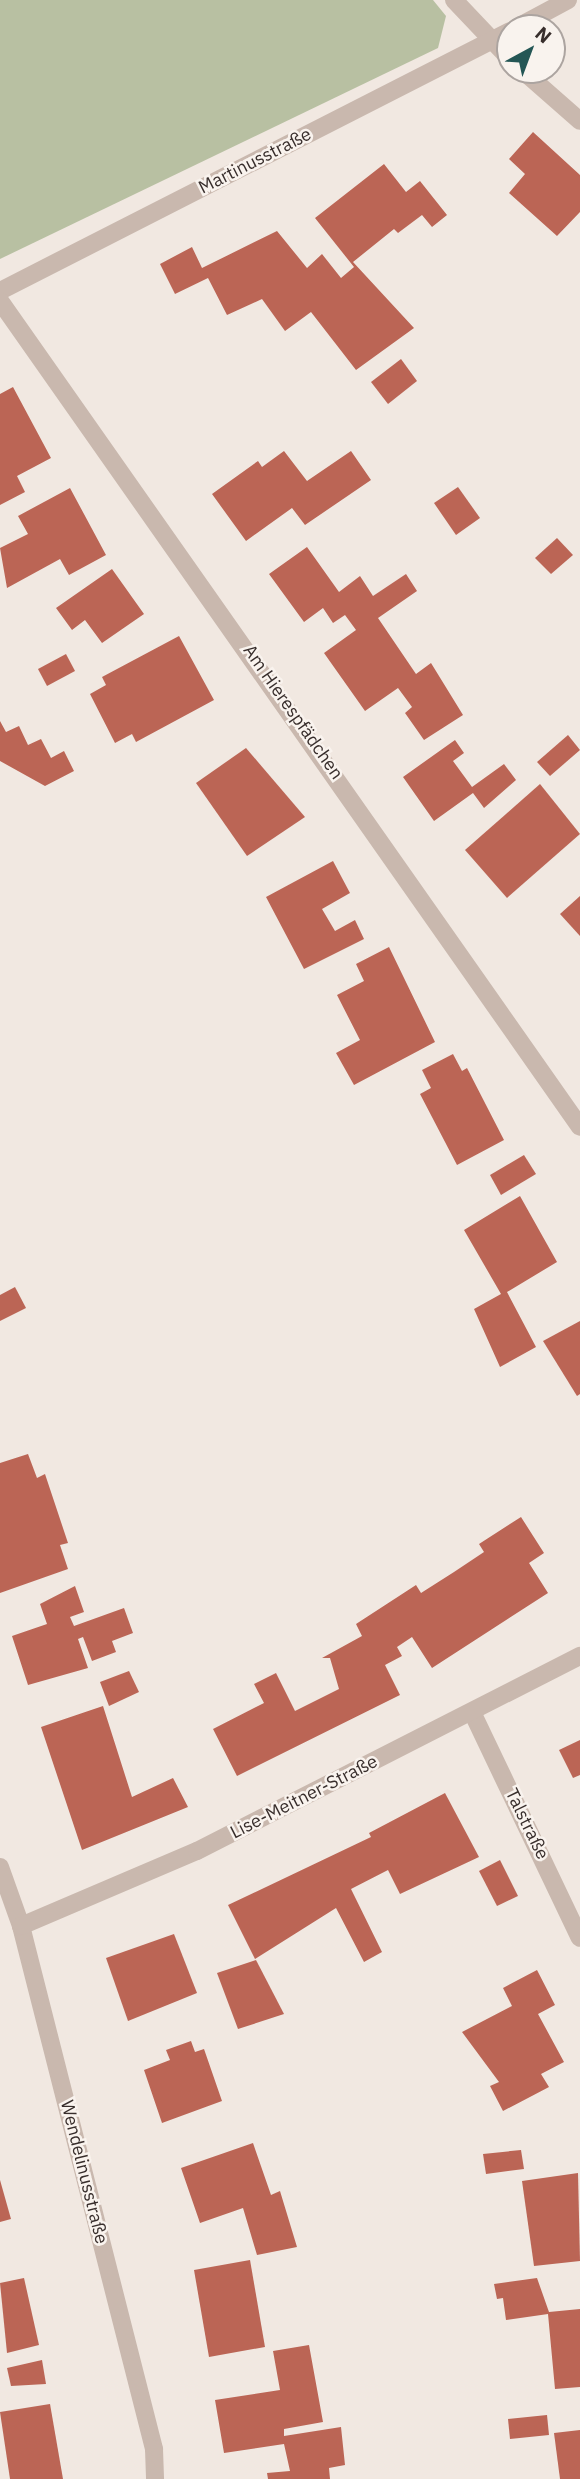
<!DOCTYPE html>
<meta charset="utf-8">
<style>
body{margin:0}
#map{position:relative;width:580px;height:2479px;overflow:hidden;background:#f1e8e1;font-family:"IBM Plex Sans",sans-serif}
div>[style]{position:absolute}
.green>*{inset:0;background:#b8c0a2}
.building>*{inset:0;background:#bb6555}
.minor>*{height:18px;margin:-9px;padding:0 9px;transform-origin:9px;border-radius:9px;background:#c9b8ae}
span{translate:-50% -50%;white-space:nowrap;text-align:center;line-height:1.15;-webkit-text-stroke:5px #f9f3ee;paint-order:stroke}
.street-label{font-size:18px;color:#382e2c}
.north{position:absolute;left:496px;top:14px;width:70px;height:70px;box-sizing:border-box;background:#f9f3ee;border:2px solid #aca4a0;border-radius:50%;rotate:41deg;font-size:19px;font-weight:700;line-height:28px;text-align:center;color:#382e2c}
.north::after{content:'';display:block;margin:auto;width:24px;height:32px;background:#245655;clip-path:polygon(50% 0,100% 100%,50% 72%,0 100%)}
</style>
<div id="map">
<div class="green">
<div style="clip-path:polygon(0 0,433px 0,446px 16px,438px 48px,0 259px)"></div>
</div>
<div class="building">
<div style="clip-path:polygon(533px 132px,580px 175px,580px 212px,557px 236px,509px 193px,525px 174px,509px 159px)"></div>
<div style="clip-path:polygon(384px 164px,406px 192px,420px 181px,447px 215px,432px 227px,422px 215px,398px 233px,394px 229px,353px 262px,414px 328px,356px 370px,311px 312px,285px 331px,262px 299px,227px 315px,208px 278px,175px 294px,160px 264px,192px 247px,202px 268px,277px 231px,307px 268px,322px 254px,341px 278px,354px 267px,315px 218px)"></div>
<div style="clip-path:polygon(401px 359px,417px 381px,388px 404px,371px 382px)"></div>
<div style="clip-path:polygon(13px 387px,51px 458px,17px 476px,25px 492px,0 505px,0 394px)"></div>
<div style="clip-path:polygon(284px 451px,307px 481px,351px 451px,371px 480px,305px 525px,292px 508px,246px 541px,212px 494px,258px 461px,262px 467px)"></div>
<div style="clip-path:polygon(458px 487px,480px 518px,456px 535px,434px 503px)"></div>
<div style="clip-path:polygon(70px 488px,106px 555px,69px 575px,60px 559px,7px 588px,0 548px,28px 534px,18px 516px)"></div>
<div style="clip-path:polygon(557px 538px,573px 555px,551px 574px,535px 558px)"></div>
<div style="clip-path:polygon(307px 547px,339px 592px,360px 576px,373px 596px,406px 574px,417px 591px,378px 618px,416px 674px,431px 663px,463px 715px,424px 740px,405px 713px,412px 707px,398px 688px,365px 711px,324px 653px,356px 630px,345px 615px,333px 623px,323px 608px,304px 622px,269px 574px)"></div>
<div style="clip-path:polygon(112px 569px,144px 614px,102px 643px,85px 620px,72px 630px,56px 608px)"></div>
<div style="clip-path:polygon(179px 636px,214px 700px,136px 742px,132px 734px,115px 743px,90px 694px,106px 685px,102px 677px)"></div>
<div style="clip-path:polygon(66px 654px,75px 671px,47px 686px,38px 669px)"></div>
<div style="clip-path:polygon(0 721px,6px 732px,19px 726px,28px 745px,41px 739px,51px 758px,64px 751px,74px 771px,45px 786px,0 761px)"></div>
<div style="clip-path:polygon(568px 735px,580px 750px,550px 776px,537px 762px)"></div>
<div style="clip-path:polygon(455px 740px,464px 753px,453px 761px,472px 787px,504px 764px,516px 780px,484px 808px,473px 793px,434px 821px,403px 777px)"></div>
<div style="clip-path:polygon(246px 748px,305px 817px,247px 856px,196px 783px)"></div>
<div style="clip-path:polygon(540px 784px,580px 834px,507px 898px,465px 850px)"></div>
<div style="clip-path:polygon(333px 861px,350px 893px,322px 909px,335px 931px,355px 920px,364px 939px,304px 969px,266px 897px)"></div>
<div style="clip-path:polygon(580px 896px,580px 936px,560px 914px)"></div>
<div style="clip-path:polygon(389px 947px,435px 1042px,354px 1085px,336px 1053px,360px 1040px,337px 995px,364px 981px,356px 964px)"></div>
<div style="clip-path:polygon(453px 1054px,462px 1071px,467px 1068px,504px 1140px,457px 1165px,420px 1094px,431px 1088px,422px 1070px)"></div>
<div style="clip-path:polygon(524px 1155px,536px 1174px,501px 1195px,490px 1175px)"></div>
<div style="clip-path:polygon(520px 1196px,557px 1262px,507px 1292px,536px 1347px,500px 1367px,474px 1309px,501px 1294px,464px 1230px)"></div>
<div style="clip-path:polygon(15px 1287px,26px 1308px,0 1321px,0 1295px)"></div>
<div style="clip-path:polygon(580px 1321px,580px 1394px,577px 1396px,543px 1341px)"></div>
<div style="clip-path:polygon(28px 1454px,37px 1478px,45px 1474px,68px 1543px,60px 1545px,68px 1569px,0 1593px,0 1463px)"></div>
<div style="clip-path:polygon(521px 1517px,544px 1553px,529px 1563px,548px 1593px,432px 1668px,412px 1637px,397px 1647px,402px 1656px,385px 1665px,400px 1695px,237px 1776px,213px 1729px,264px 1703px,254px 1684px,276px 1673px,295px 1711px,339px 1689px,330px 1658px,322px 1658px,362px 1636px,356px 1624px,416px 1585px,421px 1593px,454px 1572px,484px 1552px,479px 1544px)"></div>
<div style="clip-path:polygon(75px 1586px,84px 1612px,70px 1617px,74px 1626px,124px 1608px,133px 1633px,112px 1641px,116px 1652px,92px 1661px,83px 1637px,78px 1639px,88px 1668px,28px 1685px,12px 1636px,47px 1624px,40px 1604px)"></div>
<div style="clip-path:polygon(129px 1671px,139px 1692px,109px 1706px,100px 1682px)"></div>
<div style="clip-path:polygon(103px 1706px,132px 1797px,173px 1778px,188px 1807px,82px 1850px,41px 1727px)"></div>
<div style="clip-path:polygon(580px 1740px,580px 1775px,573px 1778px,559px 1750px)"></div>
<div style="clip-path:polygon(445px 1793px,479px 1857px,400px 1894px,388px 1870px,351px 1889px,382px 1952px,364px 1962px,336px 1908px,255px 1959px,228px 1905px,371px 1837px,369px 1833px)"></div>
<div style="clip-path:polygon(500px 1860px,518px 1896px,497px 1906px,479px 1871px)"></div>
<div style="clip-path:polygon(174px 1934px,197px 1993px,128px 2021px,106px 1958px)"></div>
<div style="clip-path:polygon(256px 1960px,284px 2014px,238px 2029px,217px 1973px)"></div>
<div style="clip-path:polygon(537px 1970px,555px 2005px,538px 2014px,564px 2062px,541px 2074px,549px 2087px,503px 2111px,490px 2086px,499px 2082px,462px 2032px,512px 2006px,503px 1988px)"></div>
<div style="clip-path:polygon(191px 2041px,195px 2052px,204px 2049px,222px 2101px,162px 2123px,144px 2070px,170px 2060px,166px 2050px)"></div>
<div style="clip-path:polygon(253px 2143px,271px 2195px,280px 2191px,297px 2247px,257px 2255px,243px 2208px,200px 2223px,181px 2168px)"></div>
<div style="clip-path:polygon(521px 2150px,524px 2169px,486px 2174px,483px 2154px)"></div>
<div style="clip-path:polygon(578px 2173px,580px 2261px,534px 2266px,522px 2181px)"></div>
<div style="clip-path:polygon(0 2180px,11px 2219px,0 2222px)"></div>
<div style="clip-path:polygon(250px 2260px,265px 2347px,209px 2357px,194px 2270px)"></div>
<div style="clip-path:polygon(24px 2278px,39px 2345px,7px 2353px,0 2283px)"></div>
<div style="clip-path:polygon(537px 2278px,549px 2312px,580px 2309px,580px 2387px,555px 2389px,548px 2314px,506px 2320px,503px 2298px,497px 2299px,494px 2284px)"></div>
<div style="clip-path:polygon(309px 2345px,323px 2422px,284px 2429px,284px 2436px,341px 2427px,345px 2465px,329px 2468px,330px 2479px,268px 2479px,267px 2473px,290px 2471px,284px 2444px,224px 2453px,215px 2400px,280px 2390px,273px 2351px)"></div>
<div style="clip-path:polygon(42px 2360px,46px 2384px,11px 2386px,7px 2368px)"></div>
<div style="clip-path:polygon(50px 2404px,63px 2479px,10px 2479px,0 2412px)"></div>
<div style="clip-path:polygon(547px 2415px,549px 2435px,510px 2439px,508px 2419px)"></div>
<div style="clip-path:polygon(580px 2430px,580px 2479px,560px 2479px,554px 2433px)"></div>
</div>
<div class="minor">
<div style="left:454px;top:0;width:81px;rotate:46.5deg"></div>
<div style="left:516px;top:28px;width:59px;rotate:-28.3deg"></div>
<div style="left:522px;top:70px;width:77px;rotate:41.3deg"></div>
<div style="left:0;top:291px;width:572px;rotate:-27.01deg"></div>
<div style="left:0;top:301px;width:1009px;rotate:54.92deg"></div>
<div style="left:472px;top:1712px;width:250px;rotate:64.5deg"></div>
<div style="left:0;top:1867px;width:63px;rotate:70.4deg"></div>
<div style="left:21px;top:1926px;width:540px;rotate:75.73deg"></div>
<div style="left:154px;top:2449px;width:30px;rotate:88deg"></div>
<div style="left:21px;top:1926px;width:191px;rotate:-23.1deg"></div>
<div style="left:197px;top:1851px;width:430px;rotate:-27deg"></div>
</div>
<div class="street-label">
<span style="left:255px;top:161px;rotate:-27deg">Martinusstraße</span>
<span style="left:293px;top:712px;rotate:55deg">Am Hierespfädchen</span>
<span style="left:304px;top:1797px;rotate:-27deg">Lise-Meitner-Straße</span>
<span style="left:527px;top:1824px;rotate:64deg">Talstraße</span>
<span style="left:84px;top:2172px;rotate:76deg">Wendelinusstraße</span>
</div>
<div class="north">N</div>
</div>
